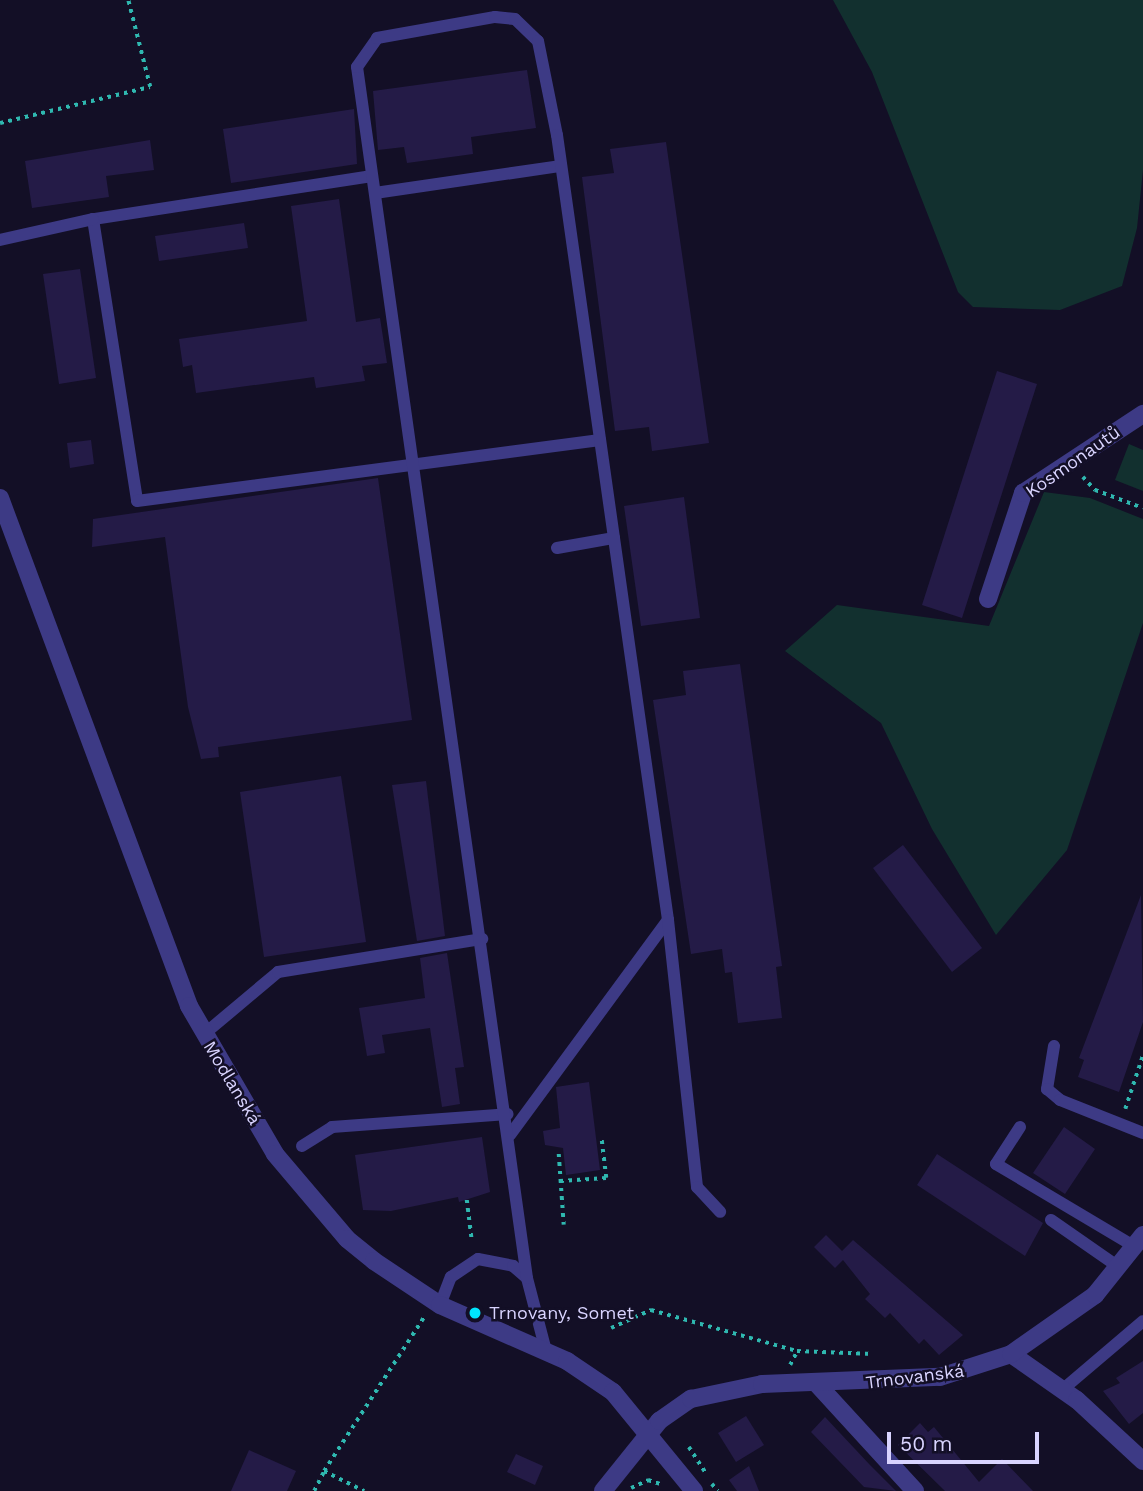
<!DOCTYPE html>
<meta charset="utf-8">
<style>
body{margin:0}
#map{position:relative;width:1143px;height:1491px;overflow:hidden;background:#130f26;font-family:"Work Sans",sans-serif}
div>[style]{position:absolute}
.green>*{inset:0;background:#12302f}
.building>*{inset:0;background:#241b47}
.path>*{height:3.5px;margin-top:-1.75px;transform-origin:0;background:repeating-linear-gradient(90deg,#2fb8b0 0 3.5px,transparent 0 8.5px)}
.service>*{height:12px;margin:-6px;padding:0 6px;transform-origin:6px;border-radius:6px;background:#3d3a85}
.minor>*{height:18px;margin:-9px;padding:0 9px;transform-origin:9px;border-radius:9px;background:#3d3a85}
.tertiary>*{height:18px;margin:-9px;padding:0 9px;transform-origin:9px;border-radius:9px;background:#3d3a85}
.dots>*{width:19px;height:19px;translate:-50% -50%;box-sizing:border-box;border:4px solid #130f26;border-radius:50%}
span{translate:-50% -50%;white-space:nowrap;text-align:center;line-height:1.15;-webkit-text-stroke:5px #130f26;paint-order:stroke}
.street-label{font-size:18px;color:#d9d4ff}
.poi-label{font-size:18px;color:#d9d4ff}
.left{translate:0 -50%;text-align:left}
.scale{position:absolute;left:887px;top:1432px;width:152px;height:32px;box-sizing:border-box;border:4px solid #d9d4ff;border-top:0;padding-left:9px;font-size:21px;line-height:24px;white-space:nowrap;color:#d9d4ff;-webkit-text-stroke:5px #130f26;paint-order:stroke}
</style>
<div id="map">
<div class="green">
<div style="clip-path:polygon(833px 0,1143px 0,1143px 170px,1137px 228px,1122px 286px,1060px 310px,973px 307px,958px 292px,872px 72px)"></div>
<div style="clip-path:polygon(1129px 444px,1143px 450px,1143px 491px,1115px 480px)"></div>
<div style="clip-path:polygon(1044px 492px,1090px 498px,1143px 519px,1143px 623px,1067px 850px,996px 935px,932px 829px,881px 723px,785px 651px,837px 605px,989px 626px)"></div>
</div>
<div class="building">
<div style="clip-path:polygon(527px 70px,536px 128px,471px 137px,473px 154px,407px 163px,404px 147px,378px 150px,373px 91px)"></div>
<div style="clip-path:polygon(354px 109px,357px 164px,231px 183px,223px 129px)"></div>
<div style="clip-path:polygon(150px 140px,154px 170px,106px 176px,109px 197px,32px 208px,25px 161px)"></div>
<div style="clip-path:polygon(666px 142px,709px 443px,652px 451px,649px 427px,615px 431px,582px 177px,614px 173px,610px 149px)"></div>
<div style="clip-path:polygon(339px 199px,356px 322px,380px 318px,387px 363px,362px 366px,365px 381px,316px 388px,314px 377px,196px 393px,192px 365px,183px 367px,179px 339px,307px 321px,291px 206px)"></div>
<div style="clip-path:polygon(244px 223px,248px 248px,159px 261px,155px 236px)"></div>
<div style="clip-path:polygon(80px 269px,96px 378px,59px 384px,43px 274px)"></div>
<div style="clip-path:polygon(997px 371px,1037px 384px,962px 618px,922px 605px)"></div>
<div style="clip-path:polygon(91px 440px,94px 464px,70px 468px,67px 443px)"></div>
<div style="clip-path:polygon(378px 478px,412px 720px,218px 747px,219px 757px,201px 759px,188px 707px,165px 537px,92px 547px,93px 519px)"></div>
<div style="clip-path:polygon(684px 497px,700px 618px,641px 626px,624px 506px)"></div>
<div style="clip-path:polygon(740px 664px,782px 966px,776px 967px,782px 1018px,738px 1023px,732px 972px,725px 973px,722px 949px,691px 954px,653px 700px,686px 695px,683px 671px)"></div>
<div style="clip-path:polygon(341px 776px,366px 942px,264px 957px,240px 792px)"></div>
<div style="clip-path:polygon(426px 781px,445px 936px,417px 941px,392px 785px)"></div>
<div style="clip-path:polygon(903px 845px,982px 948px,952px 972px,873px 868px)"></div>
<div style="clip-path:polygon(1141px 895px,1143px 1022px,1119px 1092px,1078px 1077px,1084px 1060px,1079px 1058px)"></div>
<div style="clip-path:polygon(447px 953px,464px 1067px,455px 1068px,460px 1104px,442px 1107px,430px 1028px,382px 1035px,385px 1053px,367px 1056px,359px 1008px,425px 998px,420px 958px)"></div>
<div style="clip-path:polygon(589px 1082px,600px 1170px,566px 1175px,563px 1148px,545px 1145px,543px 1131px,560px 1128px,556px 1087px)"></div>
<div style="clip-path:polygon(1064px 1127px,1095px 1149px,1065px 1194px,1033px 1173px)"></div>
<div style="clip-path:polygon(482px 1137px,490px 1192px,459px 1202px,458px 1197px,391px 1211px,363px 1210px,355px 1155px)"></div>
<div style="clip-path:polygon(937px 1154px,1043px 1223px,1025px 1256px,917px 1185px)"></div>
<div style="clip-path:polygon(826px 1235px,842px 1251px,853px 1240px,963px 1335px,939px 1355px,924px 1339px,919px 1344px,890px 1313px,885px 1318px,865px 1299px,870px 1294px,843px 1260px,835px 1268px,814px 1247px)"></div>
<div style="clip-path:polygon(1143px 1361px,1143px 1413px,1129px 1424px,1103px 1391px,1120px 1383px,1116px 1378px)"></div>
<div style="clip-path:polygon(746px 1416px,764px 1445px,736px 1462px,718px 1433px)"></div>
<div style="clip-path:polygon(825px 1417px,870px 1465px,896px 1491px,864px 1487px,811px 1432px)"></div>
<div style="clip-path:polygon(920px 1423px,928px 1432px,934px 1427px,979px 1482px,1002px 1459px,1033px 1491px,945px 1491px,898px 1445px)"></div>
<div style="clip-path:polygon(249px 1450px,296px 1471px,287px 1491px,231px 1491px)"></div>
<div style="clip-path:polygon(516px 1454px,543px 1466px,535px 1485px,507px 1472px)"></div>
<div style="clip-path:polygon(749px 1466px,759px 1491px,737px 1491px,729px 1480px)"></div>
</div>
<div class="path">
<div style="left:0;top:123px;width:154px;rotate:-13.5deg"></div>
<div style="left:150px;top:87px;width:90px;rotate:-104.2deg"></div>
<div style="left:1083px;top:477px;width:18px;rotate:47deg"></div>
<div style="left:1095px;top:490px;width:51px;rotate:20.6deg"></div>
<div style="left:1125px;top:1109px;width:57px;rotate:-71.6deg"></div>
<div style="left:559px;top:1154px;width:71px;rotate:86deg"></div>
<div style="left:560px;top:1181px;width:46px;rotate:-3.7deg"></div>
<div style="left:606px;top:1178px;width:42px;rotate:-96.8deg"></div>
<div style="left:467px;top:1200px;width:39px;rotate:83deg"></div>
<div style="left:611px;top:1328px;width:44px;rotate:-24.2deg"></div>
<div style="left:651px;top:1310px;width:152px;rotate:15.7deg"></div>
<div style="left:797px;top:1351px;width:76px;rotate:2.3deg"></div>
<div style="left:790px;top:1365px;width:16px;rotate:-63deg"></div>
<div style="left:689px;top:1447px;width:30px;rotate:57deg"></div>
<div style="left:324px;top:1471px;width:184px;rotate:-57deg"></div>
<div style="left:712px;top:1484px;width:9px;rotate:49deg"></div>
<div style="left:631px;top:1488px;width:19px;rotate:-25deg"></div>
<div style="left:648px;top:1480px;width:16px;rotate:18deg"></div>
<div style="left:314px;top:1491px;width:22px;rotate:-63deg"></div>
<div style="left:324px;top:1471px;width:45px;rotate:26.6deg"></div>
</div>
<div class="service">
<div style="left:372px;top:176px;width:282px;rotate:171.2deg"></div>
<div style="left:93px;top:219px;width:285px;rotate:81.1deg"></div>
<div style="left:137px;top:501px;width:467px;rotate:-7.5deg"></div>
<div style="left:375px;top:193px;width:188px;rotate:-8.3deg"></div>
<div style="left:0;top:240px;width:95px;rotate:-12.7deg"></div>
<div style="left:557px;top:548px;width:58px;rotate:-10deg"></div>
<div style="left:203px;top:1035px;width:98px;rotate:-40deg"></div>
<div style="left:278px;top:972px;width:207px;rotate:-9.2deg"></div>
<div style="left:1054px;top:1046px;width:44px;rotate:99.2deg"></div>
<div style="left:1047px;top:1089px;width:17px;rotate:40deg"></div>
<div style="left:1060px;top:1100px;width:89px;rotate:21.7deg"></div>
<div style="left:1020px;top:1127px;width:44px;rotate:123deg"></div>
<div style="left:996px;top:1164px;width:162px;rotate:30.8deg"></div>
<div style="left:510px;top:1135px;width:267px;rotate:-53.7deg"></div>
<div style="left:302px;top:1146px;width:36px;rotate:-32deg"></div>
<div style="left:332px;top:1127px;width:176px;rotate:-4.2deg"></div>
<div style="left:1051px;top:1220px;width:84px;rotate:34.8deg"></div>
<div style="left:440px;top:1305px;width:30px;rotate:-69deg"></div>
<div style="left:451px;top:1277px;width:32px;rotate:-34deg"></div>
<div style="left:478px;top:1259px;width:36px;rotate:11deg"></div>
<div style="left:513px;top:1266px;width:18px;rotate:41deg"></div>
<div style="left:546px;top:1351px;width:75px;rotate:-104.6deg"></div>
<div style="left:527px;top:1278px;width:1223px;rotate:-97.99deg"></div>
<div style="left:357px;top:67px;width:35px;rotate:-55deg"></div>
<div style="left:377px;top:38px;width:120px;rotate:-10.1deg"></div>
<div style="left:495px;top:17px;width:20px;rotate:6deg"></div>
<div style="left:515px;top:19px;width:32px;rotate:44deg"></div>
<div style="left:538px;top:41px;width:96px;rotate:78.6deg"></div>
<div style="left:557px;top:135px;width:793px;rotate:81.95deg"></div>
<div style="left:668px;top:920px;width:269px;rotate:83.8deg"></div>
<div style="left:697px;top:1187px;width:34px;rotate:47deg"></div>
<div style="left:1062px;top:1390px;width:106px;rotate:-40.4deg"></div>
</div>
<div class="minor">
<div style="left:988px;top:599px;width:112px;rotate:-71.7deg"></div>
<div style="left:1023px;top:493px;width:144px;rotate:-33.4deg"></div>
<div style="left:1011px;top:1354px;width:80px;rotate:34.9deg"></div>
<div style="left:1077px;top:1400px;width:90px;rotate:42.7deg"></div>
<div style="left:817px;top:1384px;width:145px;rotate:47.5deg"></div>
<div style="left:603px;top:1491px;width:90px;rotate:-51.3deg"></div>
<div style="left:659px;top:1421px;width:39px;rotate:-35deg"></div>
<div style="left:691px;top:1399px;width:73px;rotate:-11.9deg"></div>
<div style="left:762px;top:1384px;width:178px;rotate:-2.3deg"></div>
<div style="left:940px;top:1377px;width:75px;rotate:-17.9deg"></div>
<div style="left:1011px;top:1354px;width:103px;rotate:-35.1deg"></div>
<div style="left:1095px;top:1295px;width:77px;rotate:-51.3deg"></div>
</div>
<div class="tertiary">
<div style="left:0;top:498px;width:542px;rotate:69.59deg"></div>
<div style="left:189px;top:1006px;width:171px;rotate:59.8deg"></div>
<div style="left:275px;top:1154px;width:111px;rotate:49.7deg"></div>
<div style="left:347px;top:1239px;width:35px;rotate:39deg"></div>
<div style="left:374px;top:1261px;width:79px;rotate:33.7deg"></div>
<div style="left:440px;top:1305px;width:139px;rotate:23.8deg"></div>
<div style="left:567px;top:1361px;width:55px;rotate:34deg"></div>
<div style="left:613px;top:1392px;width:128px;rotate:50.7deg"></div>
</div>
<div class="dots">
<div style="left:475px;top:1313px;background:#00e5ff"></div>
</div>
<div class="street-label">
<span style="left:1073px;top:462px;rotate:-35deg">Kosmonautů</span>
<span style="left:232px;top:1083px;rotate:59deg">Modlanská</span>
<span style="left:915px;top:1377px;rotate:-7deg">Trnovanská</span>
</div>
<div class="poi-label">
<span class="left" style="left:489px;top:1313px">Trnovany, Somet</span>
</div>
<div class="scale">50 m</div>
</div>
